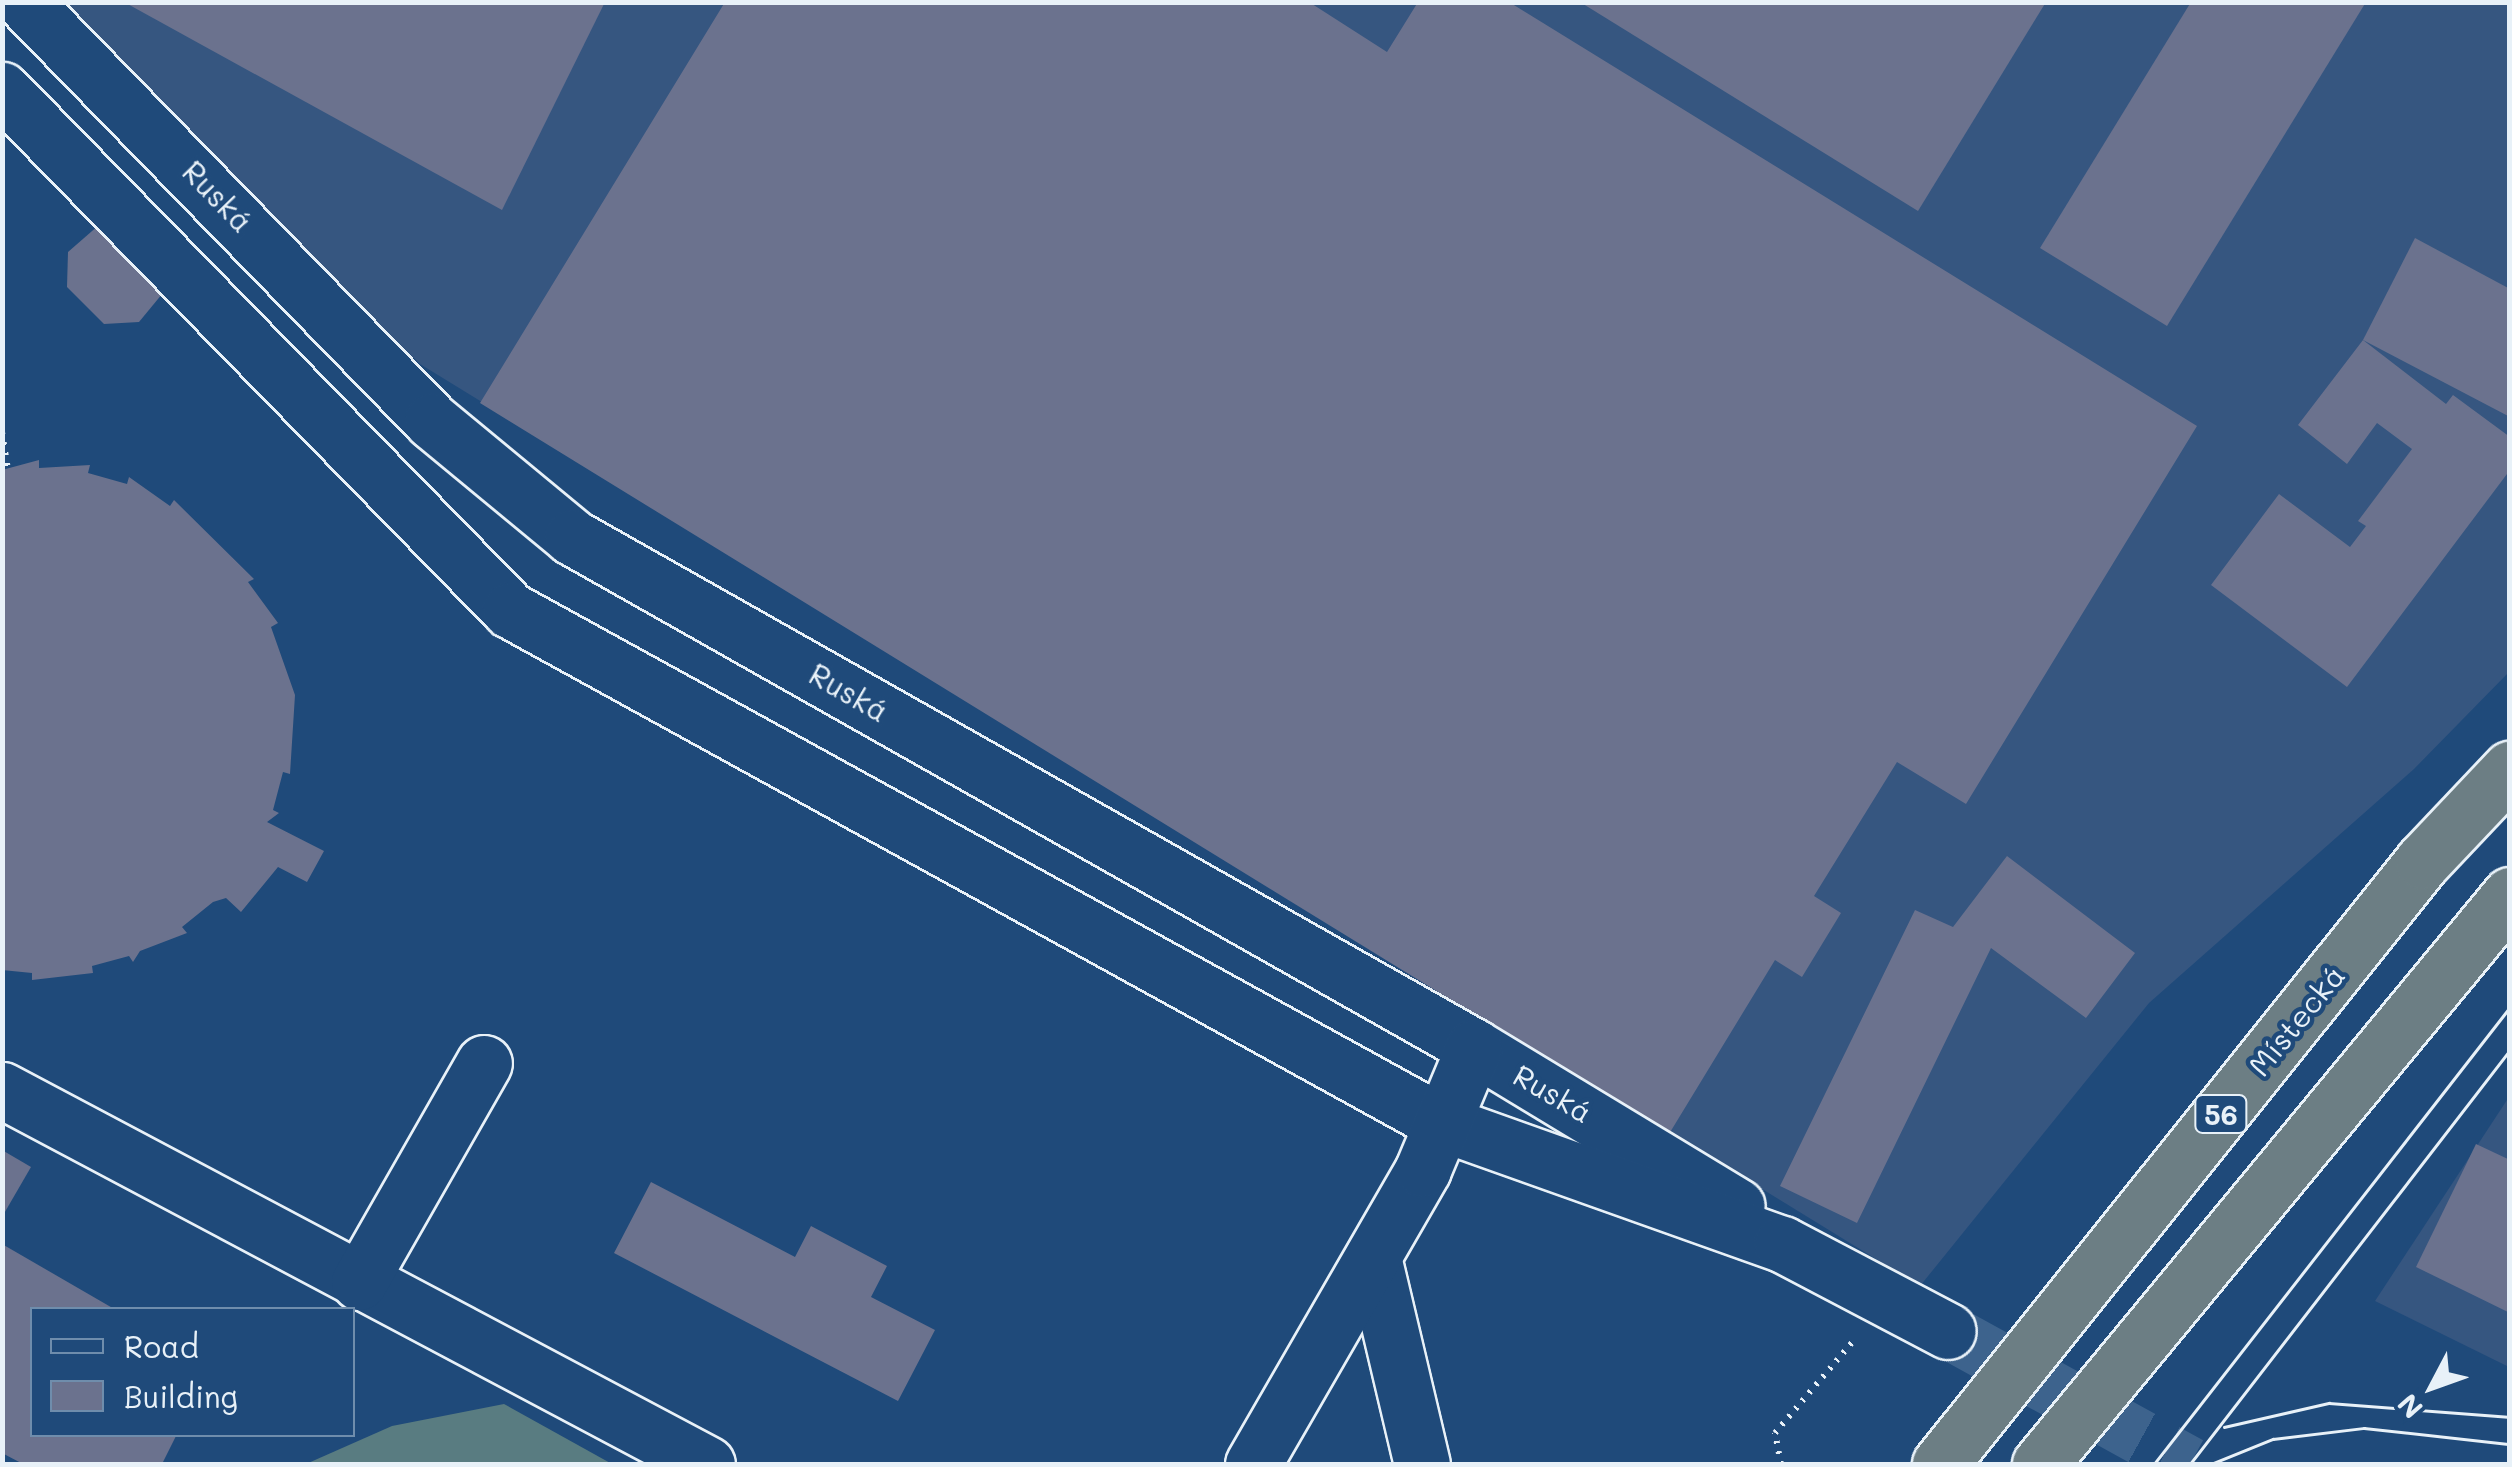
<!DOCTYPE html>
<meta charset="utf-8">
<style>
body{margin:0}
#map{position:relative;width:2512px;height:1467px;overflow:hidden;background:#1f4a7a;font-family:Mali,sans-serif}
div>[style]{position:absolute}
.built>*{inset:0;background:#365680}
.green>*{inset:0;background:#597c81}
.building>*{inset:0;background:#6b728e}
.minor-tunnel>*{height:55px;margin-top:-27.5px;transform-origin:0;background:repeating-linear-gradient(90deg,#3d638d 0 55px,transparent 0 83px)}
.path>*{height:6px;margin-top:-3px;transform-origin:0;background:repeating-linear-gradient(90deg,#e8f1f8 0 2.5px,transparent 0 10.5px)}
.roads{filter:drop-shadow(2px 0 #e8f1f8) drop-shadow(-2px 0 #e8f1f8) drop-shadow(0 2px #e8f1f8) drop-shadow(0 -2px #e8f1f8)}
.minor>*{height:55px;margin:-27.5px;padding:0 27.5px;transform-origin:27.5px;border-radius:27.5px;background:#1f4a7a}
.highway>*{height:55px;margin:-27.5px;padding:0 27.5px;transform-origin:27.5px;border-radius:27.5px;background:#6c7e84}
.tram>*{height:2.5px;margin:-1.25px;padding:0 1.25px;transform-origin:1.25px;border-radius:1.25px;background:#e8f1f8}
span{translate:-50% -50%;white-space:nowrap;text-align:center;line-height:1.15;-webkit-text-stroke:9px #1f4a7a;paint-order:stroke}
.shield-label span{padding:2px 8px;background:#1f4a7a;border:2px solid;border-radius:8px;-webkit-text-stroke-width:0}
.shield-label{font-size:28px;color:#e8f1f8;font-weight:700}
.street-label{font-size:30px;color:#e8f1f8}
.frame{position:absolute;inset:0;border:5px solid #e8f1f8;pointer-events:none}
.legend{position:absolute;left:30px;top:1307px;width:325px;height:130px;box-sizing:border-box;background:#1f4a7a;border:2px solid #6f8dac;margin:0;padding:12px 18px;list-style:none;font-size:30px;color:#e8f1f8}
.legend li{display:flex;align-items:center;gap:20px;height:50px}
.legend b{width:50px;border:2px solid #6f8dac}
.north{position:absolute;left:2382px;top:1337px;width:100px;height:100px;-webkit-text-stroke:8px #1f4a7a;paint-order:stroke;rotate:229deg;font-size:28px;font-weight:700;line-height:40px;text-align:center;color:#e8f1f8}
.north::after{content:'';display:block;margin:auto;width:35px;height:45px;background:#e8f1f8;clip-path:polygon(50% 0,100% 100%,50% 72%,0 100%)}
</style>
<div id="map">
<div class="built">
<div style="clip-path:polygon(51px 3px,2509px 3px,2509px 672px,2414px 769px,2149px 1003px,1920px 1286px,420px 364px)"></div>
<div style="clip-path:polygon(2509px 1097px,2509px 1367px,2375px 1301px)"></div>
</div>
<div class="green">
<div style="clip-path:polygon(504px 1404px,612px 1464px,306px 1464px,392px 1426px)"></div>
</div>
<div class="building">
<div style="clip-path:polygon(124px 2px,605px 2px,502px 210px)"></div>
<div style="clip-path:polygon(725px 2px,1309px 2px,1387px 52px,1418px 2px,1509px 2px,2197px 426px,1966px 804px,1897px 762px,1814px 896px,1841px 913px,1802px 977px,1775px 960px,1669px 1134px,480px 403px)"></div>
<div style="clip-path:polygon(1580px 2px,2046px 2px,1918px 211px)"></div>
<div style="clip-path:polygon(2191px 2px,2366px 2px,2167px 326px,2040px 248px)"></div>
<div style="clip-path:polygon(107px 218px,172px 282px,139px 322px,104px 324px,67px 287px,68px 252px)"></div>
<div style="clip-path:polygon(2415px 238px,2510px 289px,2510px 417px,2363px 340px)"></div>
<div style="clip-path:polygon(2363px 340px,2446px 404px,2453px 395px,2510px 437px,2510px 470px,2347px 687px,2211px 585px,2279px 494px,2350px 547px,2366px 526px,2358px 521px,2412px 449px,2377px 423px,2347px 464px,2298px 425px)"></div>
<div style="clip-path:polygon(39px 460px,39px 468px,90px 465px,88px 473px,127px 484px,129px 477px,170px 506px,174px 500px,254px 579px,248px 582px,278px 623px,271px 627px,295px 695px,290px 774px,283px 772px,273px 810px,279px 813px,267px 822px,324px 851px,307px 882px,278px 867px,241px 912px,226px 898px,213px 902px,182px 927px,187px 933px,140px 951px,133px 962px,129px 956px,92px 966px,93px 973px,32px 980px,32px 973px,2px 970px,2px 470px)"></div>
<div style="clip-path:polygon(2007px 856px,2135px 953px,2086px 1018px,1991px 948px,1857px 1223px,1780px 1186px,1915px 910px,1953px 927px)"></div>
<div style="clip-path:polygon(2476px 1144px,2510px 1160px,2510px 1313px,2416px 1267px)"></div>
<div style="clip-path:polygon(2px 1150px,31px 1167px,2px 1217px)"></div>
<div style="clip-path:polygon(651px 1182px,795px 1257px,811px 1226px,887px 1266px,871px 1297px,935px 1330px,898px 1401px,614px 1253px)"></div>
<div style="clip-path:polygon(2px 1244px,116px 1310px,32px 1310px,32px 1434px,177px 1434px,162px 1464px,23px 1464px,2px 1453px)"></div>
</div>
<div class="minor-tunnel">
<div style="left:1948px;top:1331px;width:276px;rotate:28.8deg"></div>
</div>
<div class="path">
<div style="left:2px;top:432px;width:37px;rotate:81deg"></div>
<div style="left:1781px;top:1464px;width:32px;rotate:-101deg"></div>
<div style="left:1775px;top:1433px;width:123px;rotate:-49.6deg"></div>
</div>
<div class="roads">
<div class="minor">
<div style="left:24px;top:2px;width:585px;rotate:45.76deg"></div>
<div style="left:432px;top:421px;width:182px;rotate:39.6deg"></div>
<div style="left:572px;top:537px;width:1036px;rotate:29.48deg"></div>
<div style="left:1474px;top:1047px;width:307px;rotate:31.2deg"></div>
<div style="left:2px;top:90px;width:727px;rotate:45.67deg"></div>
<div style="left:510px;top:610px;width:1064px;rotate:28.83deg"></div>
<div style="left:1442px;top:1123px;width:361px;rotate:19.6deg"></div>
<div style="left:1782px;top:1244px;width:187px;rotate:27.7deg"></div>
<div style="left:2px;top:1090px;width:798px;rotate:27.95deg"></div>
<div style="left:1373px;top:1257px;width:213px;rotate:76.7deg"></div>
<div style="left:359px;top:1282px;width:252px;rotate:-60.3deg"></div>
<div style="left:1253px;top:1464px;width:340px;rotate:-60deg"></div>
<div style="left:1423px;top:1169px;width:132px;rotate:-67.3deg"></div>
</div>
<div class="highway">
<div style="left:1940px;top:1464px;width:773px;rotate:-51.31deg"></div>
<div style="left:2423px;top:861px;width:127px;rotate:-46.6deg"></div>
<div style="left:2040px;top:1464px;width:738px;rotate:-50.44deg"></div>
</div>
</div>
<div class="tram">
<div style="left:2224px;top:1427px;width:108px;rotate:-12.9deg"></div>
<div style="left:2329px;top:1403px;width:182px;rotate:4.4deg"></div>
<div style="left:2154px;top:1464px;width:579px;rotate:-52.08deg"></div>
<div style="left:2190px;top:1464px;width:523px;rotate:-52.3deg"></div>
<div style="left:2211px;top:1464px;width:67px;rotate:-22deg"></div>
<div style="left:2273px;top:1439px;width:92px;rotate:-6.9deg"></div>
<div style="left:2364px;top:1428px;width:147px;rotate:6.3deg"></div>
</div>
<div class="shield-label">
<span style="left:2221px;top:1114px">56</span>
</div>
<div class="street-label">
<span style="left:218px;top:196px;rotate:46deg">Ruská</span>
<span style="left:849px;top:692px;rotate:30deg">Ruská</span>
<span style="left:2296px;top:1020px;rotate:-51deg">Místecká</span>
<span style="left:1553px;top:1093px;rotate:30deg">Ruská</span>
</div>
<div class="frame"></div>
<ul class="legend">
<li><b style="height:12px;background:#1f4a7a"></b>Road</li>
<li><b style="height:28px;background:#6b728e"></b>Building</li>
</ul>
<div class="north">N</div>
</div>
